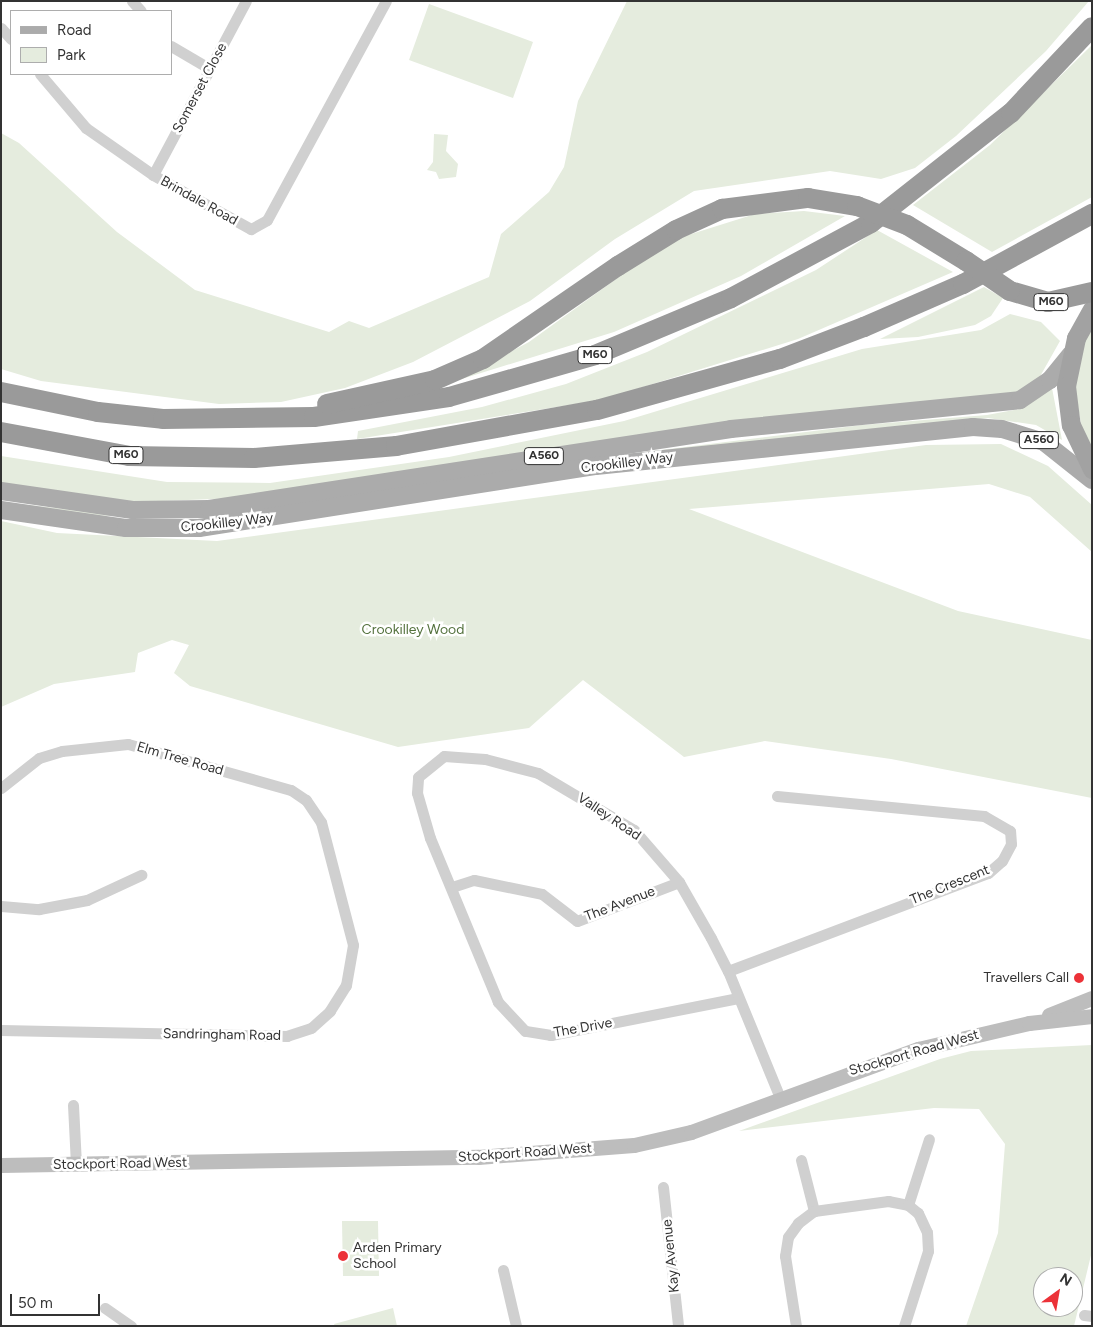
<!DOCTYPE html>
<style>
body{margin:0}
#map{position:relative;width:1093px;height:1327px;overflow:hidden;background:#fff;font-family:Figtree,sans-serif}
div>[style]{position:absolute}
.green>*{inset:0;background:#e5ecde}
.minor>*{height:11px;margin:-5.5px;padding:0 5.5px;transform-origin:5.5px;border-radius:5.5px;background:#d0d0d0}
.secondary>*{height:15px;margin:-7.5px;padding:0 7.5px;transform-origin:7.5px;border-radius:7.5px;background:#bdbdbd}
.primary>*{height:18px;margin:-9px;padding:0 9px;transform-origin:9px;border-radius:9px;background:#ababab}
.trunk>*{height:19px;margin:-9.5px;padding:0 9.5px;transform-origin:9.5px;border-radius:9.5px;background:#a2a2a2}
.motorway>*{height:20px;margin:-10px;padding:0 10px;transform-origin:10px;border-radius:10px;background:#9a9a9a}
.motorway-bridge>*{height:20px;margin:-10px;padding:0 10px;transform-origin:10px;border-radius:10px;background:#9a9a9a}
.dots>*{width:14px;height:14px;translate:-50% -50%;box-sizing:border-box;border:2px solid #fff;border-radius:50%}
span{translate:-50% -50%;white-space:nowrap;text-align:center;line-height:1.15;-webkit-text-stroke:5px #fff;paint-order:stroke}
.shield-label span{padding:1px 4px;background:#fff;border:1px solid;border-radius:4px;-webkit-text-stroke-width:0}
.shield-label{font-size:12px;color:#333;font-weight:700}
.street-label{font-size:14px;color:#333}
.park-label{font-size:14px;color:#53713d}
.poi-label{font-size:14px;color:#333}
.right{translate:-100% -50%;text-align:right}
.left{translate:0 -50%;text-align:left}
.frame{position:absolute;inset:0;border:2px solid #333;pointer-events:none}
.legend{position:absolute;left:10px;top:10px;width:162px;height:65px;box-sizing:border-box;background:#fff;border:1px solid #adadad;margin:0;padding:6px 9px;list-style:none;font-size:15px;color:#333}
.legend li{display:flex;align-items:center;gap:10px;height:25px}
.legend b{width:25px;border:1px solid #adadad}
.north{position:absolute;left:1033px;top:1267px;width:50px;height:50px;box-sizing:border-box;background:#fff;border:1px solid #adadad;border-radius:50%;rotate:32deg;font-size:14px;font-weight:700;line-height:20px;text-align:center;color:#333}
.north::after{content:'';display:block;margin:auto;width:18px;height:22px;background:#ec3238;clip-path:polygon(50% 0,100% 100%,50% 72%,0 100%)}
.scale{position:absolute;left:10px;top:1294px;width:90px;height:22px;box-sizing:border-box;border:2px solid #333;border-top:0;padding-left:6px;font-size:15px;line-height:18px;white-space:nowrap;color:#333;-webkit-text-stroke:4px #fff;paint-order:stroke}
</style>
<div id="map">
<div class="green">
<div style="clip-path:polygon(627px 1px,1089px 1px,1046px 51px,956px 136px,915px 168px,881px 179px,830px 171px,694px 191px,615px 239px,530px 301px,413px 362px,345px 388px,281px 402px,219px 404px,41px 381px,1px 369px,1px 133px,19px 143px,117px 232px,195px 290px,329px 332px,349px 321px,369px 328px,489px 277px,501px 234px,549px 192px,564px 167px,578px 101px)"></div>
<div style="clip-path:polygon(429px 4px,533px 42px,513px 98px,409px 60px)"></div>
<div style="clip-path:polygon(1092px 45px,1092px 197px,992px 252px,913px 205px,990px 145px)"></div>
<div style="clip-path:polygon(434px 134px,448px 135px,446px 151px,458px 164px,456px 177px,439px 179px,436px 172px,427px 170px,433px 162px)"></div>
<div style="clip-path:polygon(804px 211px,845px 216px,741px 276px,614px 332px,452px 382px,529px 342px,641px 261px,685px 236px,755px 214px)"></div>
<div style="clip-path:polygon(877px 230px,953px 272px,798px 339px,601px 400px,357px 439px,358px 431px,482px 407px,566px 384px,647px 352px,816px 270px)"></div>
<div style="clip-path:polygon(984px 287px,1003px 298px,991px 316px,975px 325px,918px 337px,880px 339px)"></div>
<div style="clip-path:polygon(1010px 314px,1041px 322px,1060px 341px,1038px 380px,1013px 394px,652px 434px,238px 498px,137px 502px,1px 485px,1px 456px,167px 482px,270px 483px,449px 457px,624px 421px,862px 349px,981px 330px)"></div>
<div style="clip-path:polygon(1092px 325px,1092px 448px,1082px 430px,1075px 389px,1081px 347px)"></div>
<div style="clip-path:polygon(1052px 388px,1062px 440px,1036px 425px,988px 418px,647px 455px,259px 513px,196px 518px,79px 515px,1px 502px,130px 516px,862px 425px,987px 415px,1020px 409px)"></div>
<div style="clip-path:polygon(1001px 444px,1048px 466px,1092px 505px,1092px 552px,1030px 497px,989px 484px,689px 509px,958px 611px,1092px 640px,1092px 798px,891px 759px,765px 741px,684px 757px,583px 680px,529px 728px,398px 747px,190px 686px,174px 673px,189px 645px,172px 640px,138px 653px,135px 672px,54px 684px,1px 707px,1px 521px,57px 533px,217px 541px,926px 445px)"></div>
<div style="clip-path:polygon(evenodd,1092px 1045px,1092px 1251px,1074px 1326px,966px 1326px,998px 1233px,1005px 1144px,979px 1109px,934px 1108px,739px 1131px,940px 1059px,971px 1051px,1092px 1045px,1043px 1277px,1073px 1277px,1073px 1307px,1043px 1307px,1043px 1277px)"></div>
<div style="clip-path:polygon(342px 1221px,378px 1221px,379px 1276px,343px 1276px)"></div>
<div style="clip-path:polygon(393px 1308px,397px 1326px,335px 1326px,334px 1324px)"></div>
</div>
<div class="minor">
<div style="left:132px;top:1px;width:13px;rotate:48deg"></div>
<div style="left:1px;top:28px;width:15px;rotate:48deg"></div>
<div style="left:171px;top:46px;width:45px;rotate:30.5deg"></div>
<div style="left:40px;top:74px;width:71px;rotate:49.6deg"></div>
<div style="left:86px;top:128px;width:82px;rotate:35deg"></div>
<div style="left:153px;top:175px;width:112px;rotate:28.9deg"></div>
<div style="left:251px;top:229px;width:18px;rotate:-29deg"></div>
<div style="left:267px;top:220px;width:249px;rotate:-61.5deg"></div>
<div style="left:153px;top:175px;width:197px;rotate:-61.9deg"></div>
<div style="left:1px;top:788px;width:48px;rotate:-38.3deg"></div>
<div style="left:39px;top:758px;width:24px;rotate:-17deg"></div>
<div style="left:62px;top:751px;width:66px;rotate:-6.1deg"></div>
<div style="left:128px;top:744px;width:169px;rotate:15.8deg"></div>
<div style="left:291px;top:790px;width:18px;rotate:34deg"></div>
<div style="left:306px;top:800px;width:27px;rotate:56deg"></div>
<div style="left:321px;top:822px;width:127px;rotate:75.4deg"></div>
<div style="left:353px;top:945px;width:41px;rotate:99.9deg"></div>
<div style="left:346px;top:985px;width:31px;rotate:122deg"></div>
<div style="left:330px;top:1011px;width:25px;rotate:138deg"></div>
<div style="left:311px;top:1028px;width:25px;rotate:162deg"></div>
<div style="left:287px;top:1036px;width:286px;rotate:-178.8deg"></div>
<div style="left:452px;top:887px;width:23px;rotate:-18deg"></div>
<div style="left:474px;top:880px;width:69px;rotate:11.6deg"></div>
<div style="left:542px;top:894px;width:44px;rotate:37.6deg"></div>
<div style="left:577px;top:921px;width:109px;rotate:-20.9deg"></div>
<div style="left:1px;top:906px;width:38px;rotate:5deg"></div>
<div style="left:39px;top:909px;width:49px;rotate:-10.6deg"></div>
<div style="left:87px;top:900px;width:60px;rotate:-24.8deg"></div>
<div style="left:728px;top:971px;width:278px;rotate:-20.7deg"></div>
<div style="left:988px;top:873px;width:18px;rotate:-41deg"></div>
<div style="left:1002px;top:861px;width:19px;rotate:-62deg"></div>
<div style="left:1011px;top:844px;width:13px;rotate:-94deg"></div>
<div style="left:1010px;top:831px;width:30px;rotate:-150deg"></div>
<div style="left:984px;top:816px;width:208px;rotate:-174.5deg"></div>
<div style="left:738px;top:998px;width:191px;rotate:168.8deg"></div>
<div style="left:551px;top:1035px;width:26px;rotate:-171deg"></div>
<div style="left:525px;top:1031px;width:40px;rotate:-133deg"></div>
<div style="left:498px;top:1002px;width:178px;rotate:-112.5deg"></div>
<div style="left:430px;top:838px;width:47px;rotate:-106.1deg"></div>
<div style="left:417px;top:793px;width:16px;rotate:-86deg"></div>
<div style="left:418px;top:777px;width:33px;rotate:-39deg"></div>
<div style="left:444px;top:756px;width:41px;rotate:4.2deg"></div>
<div style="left:485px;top:759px;width:55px;rotate:14.8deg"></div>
<div style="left:538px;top:773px;width:112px;rotate:30.7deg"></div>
<div style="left:634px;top:830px;width:69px;rotate:49.1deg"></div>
<div style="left:679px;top:882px;width:64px;rotate:60.3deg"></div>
<div style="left:711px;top:938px;width:37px;rotate:63deg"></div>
<div style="left:728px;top:971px;width:137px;rotate:67.7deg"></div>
<div style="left:73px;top:1105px;width:60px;rotate:87.1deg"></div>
<div style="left:801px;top:1160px;width:53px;rotate:75.7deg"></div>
<div style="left:663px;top:1187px;width:140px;rotate:83.8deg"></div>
<div style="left:908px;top:1205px;width:69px;rotate:-72.3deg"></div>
<div style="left:503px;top:1270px;width:57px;rotate:76.9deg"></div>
<div style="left:105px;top:1308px;width:32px;rotate:35deg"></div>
<div style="left:1084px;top:1315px;width:8px;rotate:7deg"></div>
<div style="left:796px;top:1326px;width:71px;rotate:-98.9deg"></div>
<div style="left:785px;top:1256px;width:19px;rotate:-81deg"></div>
<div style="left:788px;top:1237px;width:17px;rotate:-54deg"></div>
<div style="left:798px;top:1223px;width:20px;rotate:-37deg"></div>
<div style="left:814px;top:1211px;width:75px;rotate:-7.7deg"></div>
<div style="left:888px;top:1201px;width:20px;rotate:11deg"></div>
<div style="left:908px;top:1205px;width:13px;rotate:39deg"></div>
<div style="left:918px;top:1213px;width:21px;rotate:65deg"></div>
<div style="left:927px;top:1232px;width:19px;rotate:87deg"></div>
<div style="left:928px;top:1251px;width:79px;rotate:107.7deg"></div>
</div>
<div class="secondary">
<div style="left:1049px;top:1015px;width:46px;rotate:-21.6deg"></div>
<div style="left:1px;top:1165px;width:477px;rotate:-1deg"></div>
<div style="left:478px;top:1157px;width:156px;rotate:-4.4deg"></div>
<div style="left:634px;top:1145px;width:58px;rotate:-12.8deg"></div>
<div style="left:691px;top:1132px;width:242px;rotate:-20.1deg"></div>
<div style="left:918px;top:1049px;width:114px;rotate:-13.2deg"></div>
<div style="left:1029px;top:1023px;width:63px;rotate:-6.3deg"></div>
</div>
<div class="primary">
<div style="left:1px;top:491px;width:133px;rotate:8.2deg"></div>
<div style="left:133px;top:510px;width:76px;rotate:-0.8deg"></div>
<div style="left:209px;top:509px;width:528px;rotate:-8.71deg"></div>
<div style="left:731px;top:429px;width:290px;rotate:-5.7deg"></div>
<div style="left:1020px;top:400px;width:36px;rotate:-34deg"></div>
<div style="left:1050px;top:380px;width:33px;rotate:-51deg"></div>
<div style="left:1px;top:510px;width:126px;rotate:8.2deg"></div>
<div style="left:126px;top:528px;width:73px"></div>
<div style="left:199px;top:528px;width:402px;rotate:-8.9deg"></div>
<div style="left:596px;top:466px;width:379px;rotate:-5.9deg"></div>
<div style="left:973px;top:427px;width:29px;rotate:4deg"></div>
<div style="left:1002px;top:429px;width:44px;rotate:17.2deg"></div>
<div style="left:1044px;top:442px;width:61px;rotate:38.4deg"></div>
</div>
<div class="trunk">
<div style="left:1092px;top:309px;width:33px;rotate:119deg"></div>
<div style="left:1076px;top:338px;width:49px;rotate:101.8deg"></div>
<div style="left:1066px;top:386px;width:39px;rotate:83deg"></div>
<div style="left:1071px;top:425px;width:49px;rotate:64.5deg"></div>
</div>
<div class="motorway">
<div style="left:907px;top:225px;width:69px;rotate:31.4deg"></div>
<div style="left:1010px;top:291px;width:40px;rotate:16deg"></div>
<div style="left:1048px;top:302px;width:45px;rotate:-12.8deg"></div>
<div style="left:1px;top:392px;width:99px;rotate:11.7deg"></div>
<div style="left:98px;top:412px;width:65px;rotate:6.1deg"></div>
<div style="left:163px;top:419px;width:151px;rotate:-0.8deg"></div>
<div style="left:314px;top:417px;width:136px;rotate:-8.4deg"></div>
<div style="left:449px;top:397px;width:152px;rotate:-16deg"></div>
<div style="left:595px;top:355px;width:147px;rotate:-22.7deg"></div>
<div style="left:731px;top:298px;width:159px;rotate:-28.2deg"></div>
<div style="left:871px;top:223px;width:178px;rotate:-38.2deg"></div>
<div style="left:1011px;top:113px;width:118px;rotate:-46.7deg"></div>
<div style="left:327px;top:404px;width:111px;rotate:-12.5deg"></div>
<div style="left:435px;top:380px;width:52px;rotate:-23.6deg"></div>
<div style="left:483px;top:359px;width:164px;rotate:-34.6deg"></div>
<div style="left:618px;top:266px;width:68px;rotate:-31.8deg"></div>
<div style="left:676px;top:230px;width:51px;rotate:-24.5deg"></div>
<div style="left:722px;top:209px;width:87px;rotate:-7.3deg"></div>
<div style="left:808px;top:198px;width:50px;rotate:9.3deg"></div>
<div style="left:1px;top:432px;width:130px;rotate:10.6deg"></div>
<div style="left:129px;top:456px;width:125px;rotate:0.9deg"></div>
<div style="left:254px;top:458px;width:143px;rotate:-4.8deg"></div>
<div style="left:396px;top:446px;width:204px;rotate:-10.2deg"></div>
<div style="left:597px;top:410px;width:190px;rotate:-15.6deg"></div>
<div style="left:780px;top:359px;width:90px;rotate:-20.9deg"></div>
<div style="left:864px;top:327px;width:108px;rotate:-23.5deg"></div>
<div style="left:963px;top:284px;width:147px;rotate:-28.5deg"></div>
</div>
<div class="motorway-bridge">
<div style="left:857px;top:206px;width:53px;rotate:20.8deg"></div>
<div style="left:966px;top:261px;width:53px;rotate:34.3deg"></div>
</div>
<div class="dots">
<div style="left:1079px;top:978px;background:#ec3238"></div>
<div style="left:343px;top:1256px;background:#ec3238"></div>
</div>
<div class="shield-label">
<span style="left:1051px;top:302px">M60</span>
<span style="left:595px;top:355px">M60</span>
<span style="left:1039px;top:440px">A560</span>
<span style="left:126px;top:455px">M60</span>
<span style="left:544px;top:456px">A560</span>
</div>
<div class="street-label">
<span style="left:200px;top:88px;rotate:-62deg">Somerset Close</span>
<span style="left:199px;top:201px;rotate:29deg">Brindale Road</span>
<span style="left:627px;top:463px;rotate:-7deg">Crookilley Way</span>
<span style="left:227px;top:523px;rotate:-6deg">Crookilley Way</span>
<span style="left:180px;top:759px;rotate:16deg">Elm Tree Road</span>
<span style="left:609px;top:817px;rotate:34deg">Valley Road</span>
<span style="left:950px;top:885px;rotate:-22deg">The Crescent</span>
<span style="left:620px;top:904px;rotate:-21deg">The Avenue</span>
<span style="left:583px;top:1028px;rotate:-10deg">The Drive</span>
<span style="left:222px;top:1035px;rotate:1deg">Sandringham Road</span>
<span style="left:914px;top:1053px;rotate:-16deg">Stockport Road West</span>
<span style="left:525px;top:1153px;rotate:-4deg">Stockport Road West</span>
<span style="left:120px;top:1164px;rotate:-1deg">Stockport Road West</span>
<span style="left:671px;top:1256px;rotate:-96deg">Kay Avenue</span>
</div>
<div class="park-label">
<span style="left:413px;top:630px">Crookilley Wood</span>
</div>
<div class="poi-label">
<span class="right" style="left:1069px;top:978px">Travellers Call</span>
<span class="left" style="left:353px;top:1256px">Arden Primary<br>School</span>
</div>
<div class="frame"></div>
<ul class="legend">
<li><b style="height:6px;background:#ababab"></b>Road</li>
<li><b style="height:14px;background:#e5ecde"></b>Park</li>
</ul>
<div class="north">N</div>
<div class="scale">50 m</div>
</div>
